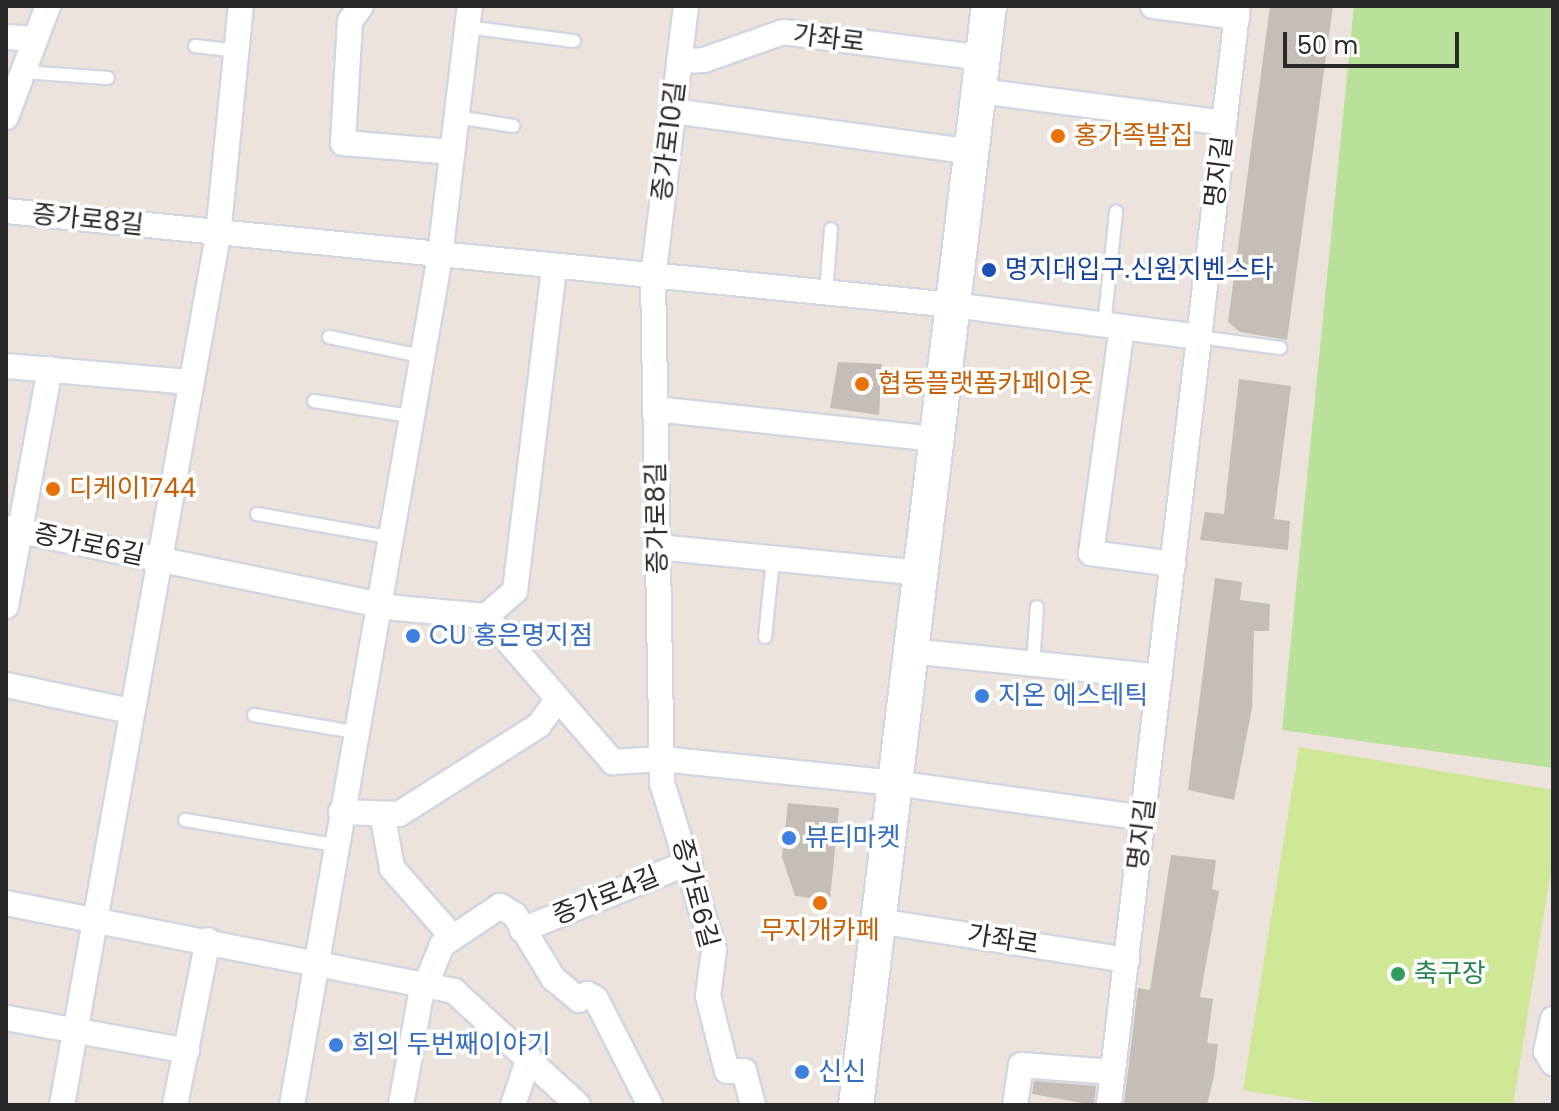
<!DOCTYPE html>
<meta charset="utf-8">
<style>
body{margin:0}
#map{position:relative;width:1559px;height:1111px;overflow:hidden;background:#ebe3dc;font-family:Poppins,"Noto Sans KR",sans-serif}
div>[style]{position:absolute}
.green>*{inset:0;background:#bae199}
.pitch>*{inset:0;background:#cfe895}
.building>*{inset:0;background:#c4beb7}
.roads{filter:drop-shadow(2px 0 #d1d6e2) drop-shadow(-2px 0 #d1d6e2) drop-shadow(0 2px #d1d6e2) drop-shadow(0 -2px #d1d6e2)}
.lane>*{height:12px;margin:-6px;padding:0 6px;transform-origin:6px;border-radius:6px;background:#fff}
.street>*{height:24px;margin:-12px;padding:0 12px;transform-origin:12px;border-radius:12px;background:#fff}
.secondary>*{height:34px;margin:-17px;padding:0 17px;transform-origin:17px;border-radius:17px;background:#fff}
.dots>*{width:22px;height:22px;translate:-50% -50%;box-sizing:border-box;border:4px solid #fff;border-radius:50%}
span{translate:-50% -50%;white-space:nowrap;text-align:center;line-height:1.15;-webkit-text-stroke:7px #fff;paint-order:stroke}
.street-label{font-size:26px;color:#292929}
.food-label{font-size:26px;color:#c56008}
.left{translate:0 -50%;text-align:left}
.transit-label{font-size:26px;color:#164399}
.shop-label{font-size:26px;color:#366cbe}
.leisure-label{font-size:26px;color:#27864d}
.frame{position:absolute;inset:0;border:8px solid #292929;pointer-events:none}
.scale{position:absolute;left:1283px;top:32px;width:176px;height:36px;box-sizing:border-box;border:4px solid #292929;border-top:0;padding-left:10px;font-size:24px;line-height:28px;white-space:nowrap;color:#292929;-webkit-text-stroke:6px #fff;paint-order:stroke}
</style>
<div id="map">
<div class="green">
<div style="clip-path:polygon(1354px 6px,1553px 6px,1553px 768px,1282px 730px)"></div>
</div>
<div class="pitch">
<div style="clip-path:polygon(1299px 747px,1553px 790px,1553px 858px,1513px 1105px,1332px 1105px,1243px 1090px)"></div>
</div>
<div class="building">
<div style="clip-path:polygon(1270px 6px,1333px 6px,1287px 340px,1240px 332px,1228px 322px)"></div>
<div style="clip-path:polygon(838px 362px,882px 364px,879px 415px,830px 408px)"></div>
<div style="clip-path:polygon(1239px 379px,1291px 386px,1274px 519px,1290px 521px,1288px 550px,1200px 540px,1205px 512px,1224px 514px)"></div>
<div style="clip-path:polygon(1215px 578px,1242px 582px,1240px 600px,1270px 604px,1269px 631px,1254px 631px,1252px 708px,1234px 800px,1188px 790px)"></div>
<div style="clip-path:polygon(788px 803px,839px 808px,830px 900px,795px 896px,782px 857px)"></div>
<div style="clip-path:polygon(1171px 855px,1216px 860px,1212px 889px,1219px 891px,1200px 997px,1213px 999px,1207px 1043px,1218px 1044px,1214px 1076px,1207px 1105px,1124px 1105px,1138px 988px,1150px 990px)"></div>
<div style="clip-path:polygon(1034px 1081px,1096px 1086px,1094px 1105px,1032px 1094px)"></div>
</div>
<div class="roads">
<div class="lane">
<div style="left:467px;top:27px;width:108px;rotate:7.5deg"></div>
<div style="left:195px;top:46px;width:44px;rotate:6.5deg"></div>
<div style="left:23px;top:72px;width:85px;rotate:4deg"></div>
<div style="left:457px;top:117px;width:57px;rotate:9.1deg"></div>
<div style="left:826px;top:293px;width:64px;rotate:-85.5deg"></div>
<div style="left:1104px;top:325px;width:114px;rotate:-83.9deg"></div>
<div style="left:329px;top:337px;width:94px;rotate:11.7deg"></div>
<div style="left:1199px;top:337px;width:82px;rotate:7.7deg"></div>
<div style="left:314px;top:401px;width:97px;rotate:8.9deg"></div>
<div style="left:257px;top:514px;width:132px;rotate:10deg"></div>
<div style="left:765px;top:637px;width:78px;rotate:-84.1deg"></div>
<div style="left:1033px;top:664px;width:57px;rotate:-86deg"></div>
<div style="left:254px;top:715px;width:101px;rotate:9.6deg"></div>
<div style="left:185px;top:820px;width:152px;rotate:9.5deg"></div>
</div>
<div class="street">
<div style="left:361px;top:6px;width:19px;rotate:126deg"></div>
<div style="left:350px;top:21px;width:122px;rotate:93.3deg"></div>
<div style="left:343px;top:143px;width:109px;rotate:4.7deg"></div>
<div style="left:686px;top:6px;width:273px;rotate:96.9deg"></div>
<div style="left:653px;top:277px;width:506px;rotate:88.98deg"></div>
<div style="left:662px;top:783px;width:175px;rotate:72.7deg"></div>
<div style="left:714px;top:950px;width:46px;rotate:97.4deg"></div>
<div style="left:708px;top:996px;width:77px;rotate:75.8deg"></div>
<div style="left:727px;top:1071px;width:17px"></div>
<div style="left:744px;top:1071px;width:35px;rotate:75deg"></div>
<div style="left:1153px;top:6px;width:85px;rotate:7.5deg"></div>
<div style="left:6px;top:37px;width:29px;rotate:4deg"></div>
<div style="left:679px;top:61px;width:25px;rotate:-2deg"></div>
<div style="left:704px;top:60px;width:84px;rotate:-19.5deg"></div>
<div style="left:783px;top:32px;width:202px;rotate:7.4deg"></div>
<div style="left:979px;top:91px;width:247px;rotate:7.4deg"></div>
<div style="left:673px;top:111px;width:301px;rotate:7.8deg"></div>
<div style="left:6px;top:117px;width:119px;rotate:-69.3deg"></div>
<div style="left:6px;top:211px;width:952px;rotate:5.67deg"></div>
<div style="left:953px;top:305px;width:248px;rotate:7.4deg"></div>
<div style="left:1122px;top:327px;width:228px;rotate:97.8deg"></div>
<div style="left:1091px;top:553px;width:83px;rotate:7.6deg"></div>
<div style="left:6px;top:366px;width:185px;rotate:5deg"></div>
<div style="left:655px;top:409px;width:283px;rotate:6.1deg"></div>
<div style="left:6px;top:528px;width:398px;rotate:11.6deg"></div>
<div style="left:396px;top:608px;width:90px;rotate:5.1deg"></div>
<div style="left:486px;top:616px;width:194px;rotate:49deg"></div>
<div style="left:613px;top:762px;width:49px;rotate:-3.5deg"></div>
<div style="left:662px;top:759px;width:234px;rotate:5.9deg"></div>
<div style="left:895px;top:783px;width:250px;rotate:8deg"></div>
<div style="left:657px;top:547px;width:264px;rotate:5.6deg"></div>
<div style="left:6px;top:606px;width:241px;rotate:-79.5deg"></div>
<div style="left:486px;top:616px;width:38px;rotate:-41deg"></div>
<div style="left:515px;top:591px;width:326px;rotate:-83.1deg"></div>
<div style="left:910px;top:651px;width:251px;rotate:5.9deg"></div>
<div style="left:6px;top:685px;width:127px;rotate:11.8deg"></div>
<div style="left:341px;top:812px;width:58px;rotate:2deg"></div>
<div style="left:399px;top:814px;width:166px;rotate:-32.4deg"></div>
<div style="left:539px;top:725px;width:32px;rotate:-54deg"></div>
<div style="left:383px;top:818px;width:51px;rotate:79.8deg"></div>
<div style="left:392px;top:868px;width:86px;rotate:48.8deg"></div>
<div style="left:6px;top:903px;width:457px;rotate:11.1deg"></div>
<div style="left:454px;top:991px;width:168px;rotate:42.6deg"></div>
<div style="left:878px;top:921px;width:252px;rotate:8.9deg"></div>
<div style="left:522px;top:930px;width:181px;rotate:-22deg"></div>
<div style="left:6px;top:1018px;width:184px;rotate:10.3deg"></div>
<div style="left:1553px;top:1019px;width:33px;rotate:102deg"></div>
<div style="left:1546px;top:1051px;width:14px;rotate:60deg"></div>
<div style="left:62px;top:1105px;width:884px;rotate:-79.83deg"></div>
<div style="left:218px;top:235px;width:230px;rotate:-84.3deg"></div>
<div style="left:175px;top:1105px;width:168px;rotate:-78.7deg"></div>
<div style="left:292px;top:1105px;width:862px;rotate:-80.11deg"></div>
<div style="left:440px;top:256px;width:252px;rotate:-83.2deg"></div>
<div style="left:401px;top:1105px;width:108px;rotate:-79.8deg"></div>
<div style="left:420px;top:999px;width:58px;rotate:-67.8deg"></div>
<div style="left:442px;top:945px;width:70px;rotate:-33.9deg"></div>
<div style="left:500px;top:906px;width:17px;rotate:31deg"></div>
<div style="left:515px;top:915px;width:74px;rotate:58.9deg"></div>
<div style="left:553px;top:978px;width:34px;rotate:40deg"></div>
<div style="left:579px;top:1000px;width:10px;rotate:-37deg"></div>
<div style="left:587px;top:994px;width:10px;rotate:29deg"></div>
<div style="left:596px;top:999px;width:119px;rotate:63deg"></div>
<div style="left:513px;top:1105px;width:50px;rotate:-71.2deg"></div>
<div style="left:1015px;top:1105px;width:40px;rotate:-81.5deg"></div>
<div style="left:1021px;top:1065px;width:92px;rotate:4.4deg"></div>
<div style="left:1109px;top:1105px;width:1107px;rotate:-83.31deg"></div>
</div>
<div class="secondary">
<div style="left:856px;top:1105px;width:1107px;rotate:-83.1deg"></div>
</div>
</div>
<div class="dots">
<div style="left:1058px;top:136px;background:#e8710a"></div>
<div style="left:989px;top:270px;background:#1a4fb4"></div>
<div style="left:862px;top:384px;background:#e8710a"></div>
<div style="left:53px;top:489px;background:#e8710a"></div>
<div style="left:413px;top:636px;background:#3f7fe0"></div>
<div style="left:982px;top:696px;background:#3f7fe0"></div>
<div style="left:789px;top:838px;background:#3f7fe0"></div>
<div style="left:820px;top:903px;background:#e8710a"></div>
<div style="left:1398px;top:974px;background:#2e9e5b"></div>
<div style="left:336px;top:1045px;background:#3f7fe0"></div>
<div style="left:802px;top:1072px;background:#3f7fe0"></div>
</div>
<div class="street-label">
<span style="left:829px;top:39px;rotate:7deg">가좌로</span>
<span style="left:669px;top:141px;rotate:-83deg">증가로10길</span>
<span style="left:1219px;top:172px;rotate:-83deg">명지길</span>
<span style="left:88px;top:220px;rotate:6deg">증가로8길</span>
<span style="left:657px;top:518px;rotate:-91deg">증가로8길</span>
<span style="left:89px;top:545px;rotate:12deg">증가로6길</span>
<span style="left:1142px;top:834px;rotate:-83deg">명지길</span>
<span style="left:695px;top:893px;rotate:75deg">증가로6길</span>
<span style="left:606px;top:896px;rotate:-22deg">증가로4길</span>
<span style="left:1003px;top:940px;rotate:9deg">가좌로</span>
</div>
<div class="food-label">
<span class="left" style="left:1074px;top:136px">홍가족발집</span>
<span class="left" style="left:878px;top:384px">협동플랫폼카페이웃</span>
<span class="left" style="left:69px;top:489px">디케이1744</span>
<span style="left:820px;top:931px">무지개카페</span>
</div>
<div class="transit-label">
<span class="left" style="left:1005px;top:270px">명지대입구.신원지벤스타</span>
</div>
<div class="shop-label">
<span class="left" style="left:429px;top:636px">CU 홍은명지점</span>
<span class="left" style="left:998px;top:696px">지온 에스테틱</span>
<span class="left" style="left:805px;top:838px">뷰티마켓</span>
<span class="left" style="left:352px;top:1045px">희의 두번째이야기</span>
<span class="left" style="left:818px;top:1072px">신신</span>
</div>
<div class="leisure-label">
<span class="left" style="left:1414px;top:974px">축구장</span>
</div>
<div class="frame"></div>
<div class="scale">50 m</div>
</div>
